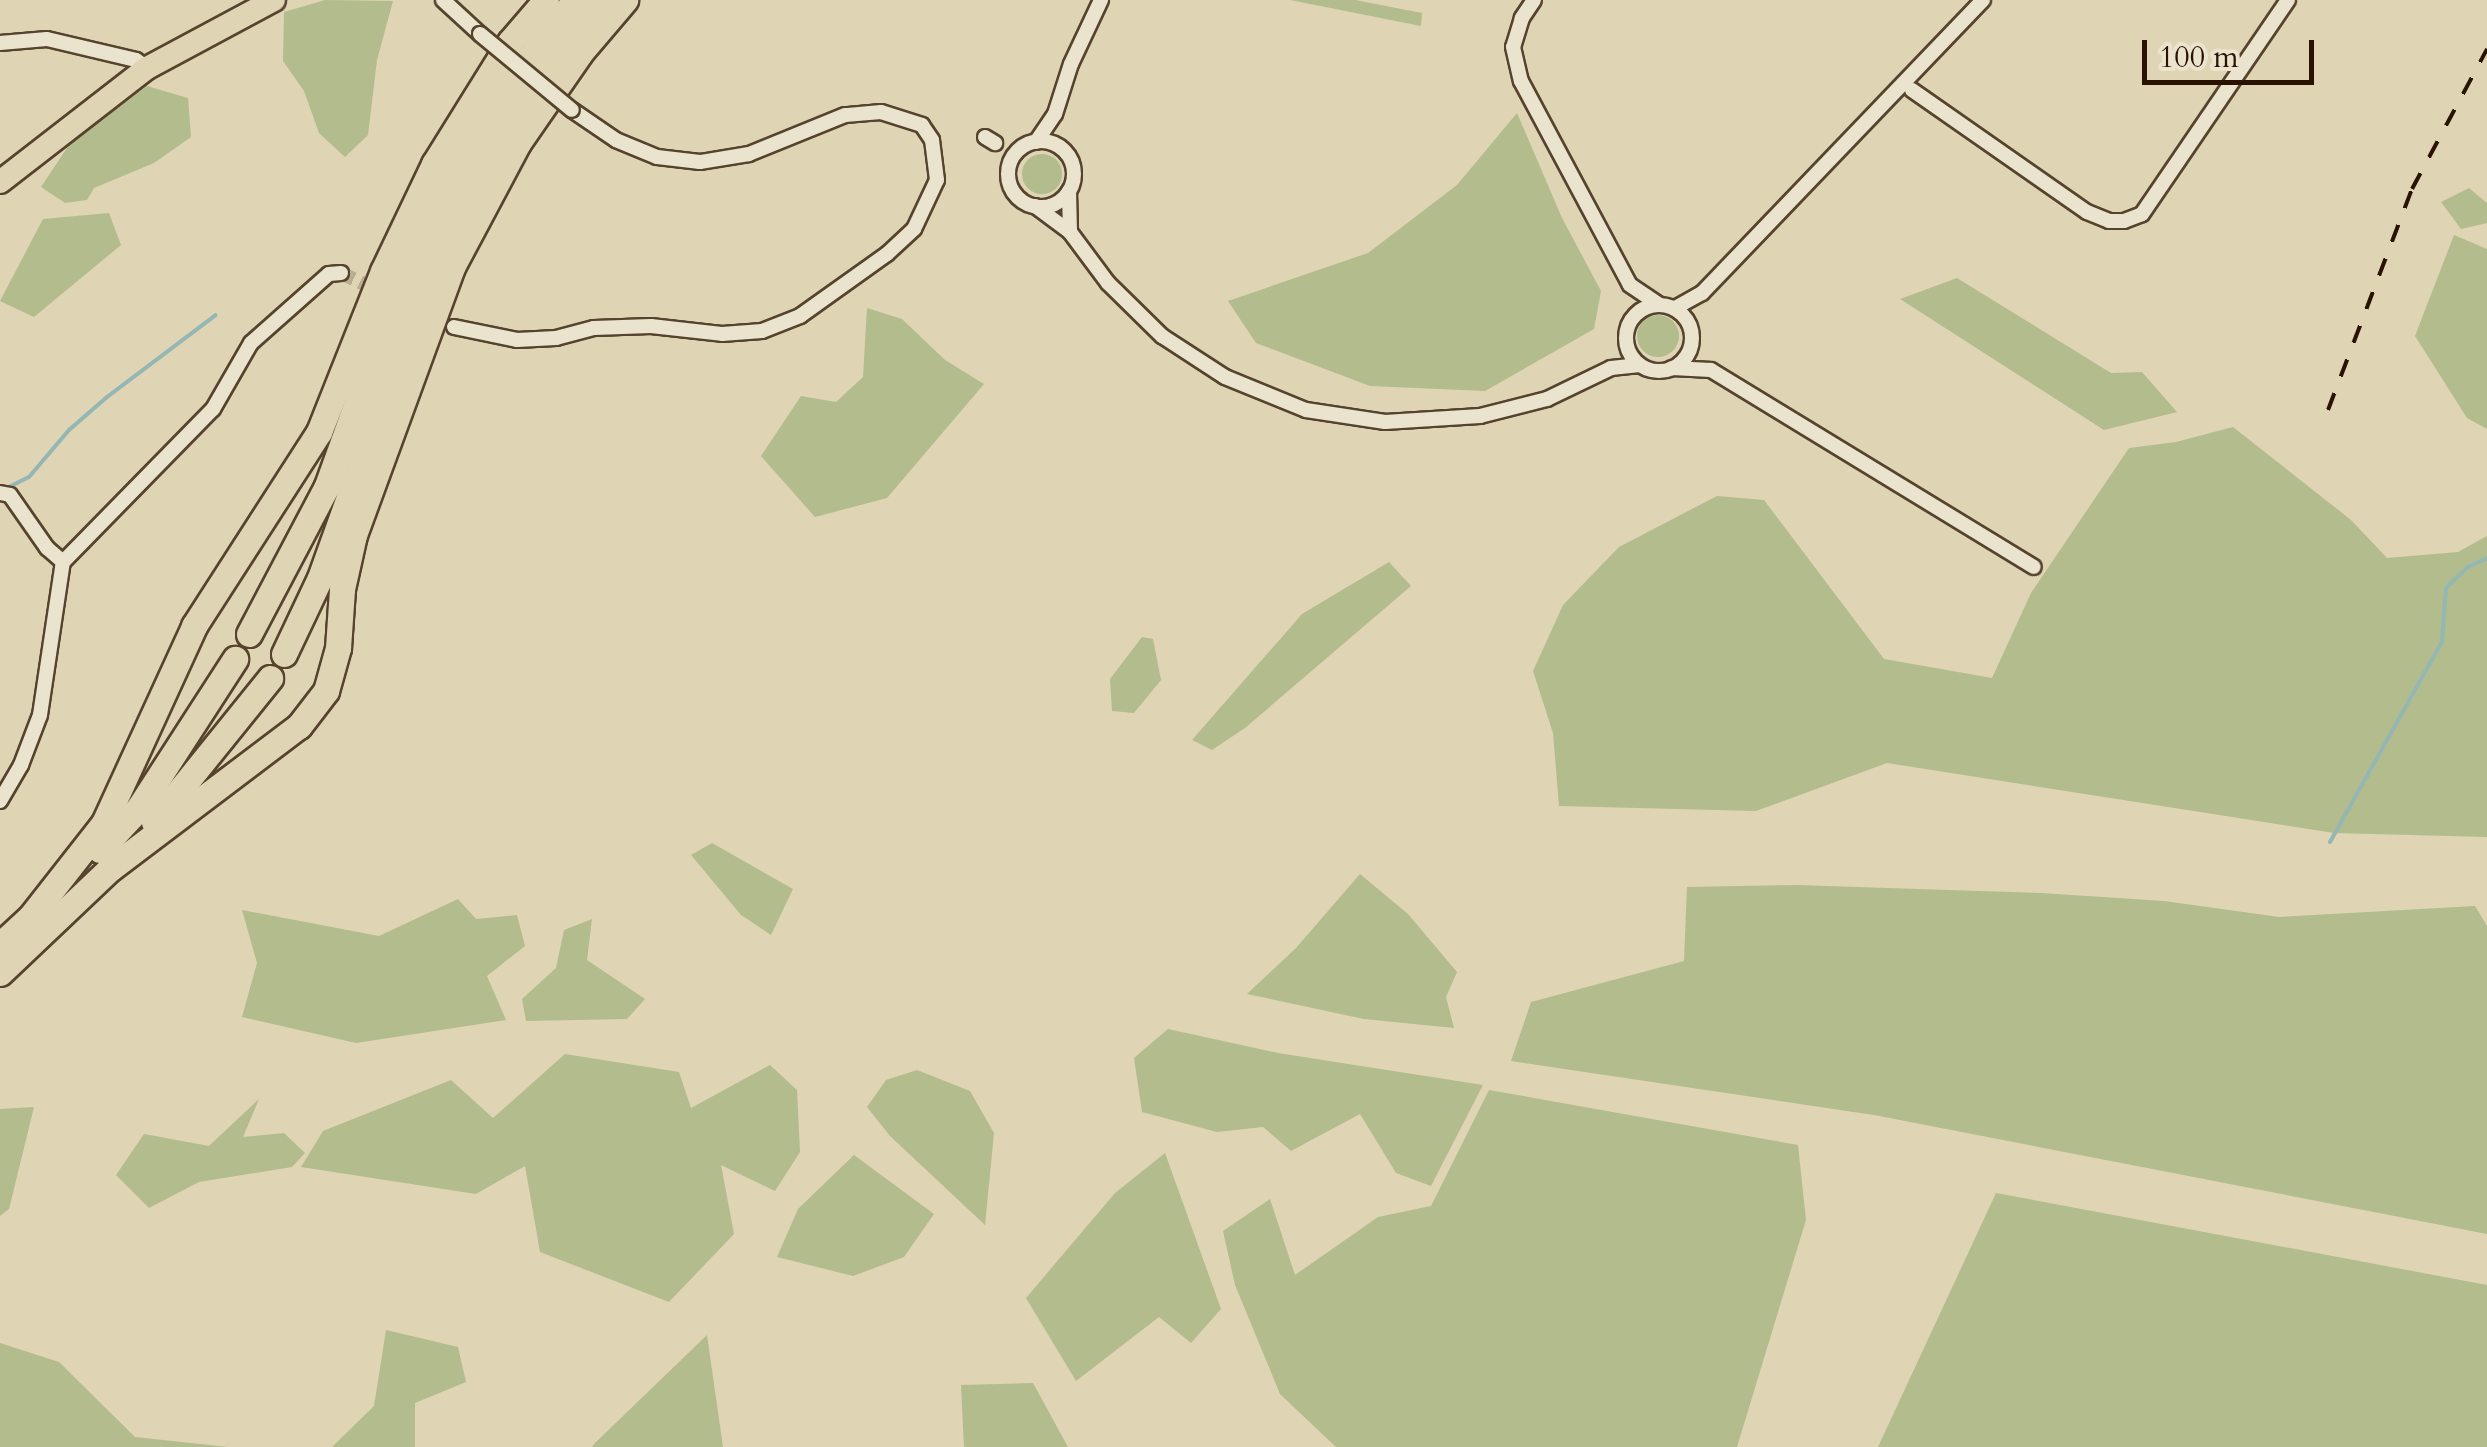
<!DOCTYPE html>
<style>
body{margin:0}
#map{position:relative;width:2487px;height:1447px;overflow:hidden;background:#dfd4b4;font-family:Cardo,serif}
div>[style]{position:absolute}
.green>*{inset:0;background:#b3bc8c}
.round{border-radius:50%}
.stream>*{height:4px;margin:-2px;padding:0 2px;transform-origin:2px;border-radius:2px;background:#94b7b3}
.street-tunnel>*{height:14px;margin-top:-7px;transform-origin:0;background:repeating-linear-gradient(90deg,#bbad90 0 14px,transparent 0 21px)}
.roads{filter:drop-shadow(2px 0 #56432d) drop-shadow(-2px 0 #56432d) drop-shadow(0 2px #56432d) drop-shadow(0 -2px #56432d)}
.street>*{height:14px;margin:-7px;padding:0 7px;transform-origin:7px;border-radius:7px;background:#eae3ce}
.street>.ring{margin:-7px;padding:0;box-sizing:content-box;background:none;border:14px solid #eae3ce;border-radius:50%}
.primary>*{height:22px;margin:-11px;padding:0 11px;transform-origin:11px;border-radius:11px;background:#dfd4b4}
.highway>*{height:25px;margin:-12.5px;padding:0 12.5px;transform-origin:12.5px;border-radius:12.5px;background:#dfd4b4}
.rail>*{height:4px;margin-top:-2px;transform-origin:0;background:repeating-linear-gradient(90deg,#291300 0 18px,transparent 0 36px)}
.bridges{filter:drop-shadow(2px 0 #56432d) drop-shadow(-2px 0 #56432d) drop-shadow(0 2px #56432d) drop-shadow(0 -2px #56432d)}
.street-bridge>*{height:14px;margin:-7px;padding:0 7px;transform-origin:7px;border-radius:7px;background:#eae3ce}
span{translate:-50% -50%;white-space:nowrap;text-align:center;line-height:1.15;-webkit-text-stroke:10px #eae3ce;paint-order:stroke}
.scale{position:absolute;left:2142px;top:40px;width:172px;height:45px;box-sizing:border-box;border:5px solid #291300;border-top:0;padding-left:12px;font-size:30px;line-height:35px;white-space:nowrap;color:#291300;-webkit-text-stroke:8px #eae3ce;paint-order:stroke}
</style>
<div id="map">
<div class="green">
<div style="clip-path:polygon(325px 0,393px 1px,377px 60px,368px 135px,345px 157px,319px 133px,304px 91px,283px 61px,284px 12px)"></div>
<div style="clip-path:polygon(1290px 0,1355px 0,1422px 13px,1421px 26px)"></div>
<div style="clip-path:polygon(147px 86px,188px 98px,191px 137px,154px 163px,94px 188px,87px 200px,65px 203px,41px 187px,69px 145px)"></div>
<div style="clip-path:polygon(1517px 113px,1562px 218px,1601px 291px,1594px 329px,1485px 391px,1370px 386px,1256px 343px,1228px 301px,1368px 253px,1457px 185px)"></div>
<div class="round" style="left:1022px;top:154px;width:40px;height:40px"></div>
<div style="clip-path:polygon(2469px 188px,2487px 203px,2487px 223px,2461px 229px,2441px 202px)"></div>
<div style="clip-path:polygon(109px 213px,121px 245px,34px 317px,0 301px,43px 219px)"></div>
<div style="clip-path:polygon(2454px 235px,2487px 249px,2487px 429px,2467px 418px,2415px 336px)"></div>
<div style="clip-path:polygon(1957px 278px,2111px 373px,2142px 372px,2177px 412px,2104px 430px,1900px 299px)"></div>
<div style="clip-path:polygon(867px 308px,902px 319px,945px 360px,984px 384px,887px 498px,815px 517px,761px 456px,801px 396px,836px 402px,863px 377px)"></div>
<div class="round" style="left:1637px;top:315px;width:42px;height:42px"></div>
<div style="clip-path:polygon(2233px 427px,2351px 520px,2387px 558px,2458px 552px,2487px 536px,2487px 837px,2334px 833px,1887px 763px,1756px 811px,1559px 806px,1553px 733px,1533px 671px,1563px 605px,1619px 547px,1717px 496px,1764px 500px,1884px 659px,1992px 678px,2031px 593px,2129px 448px,2176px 442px)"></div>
<div style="clip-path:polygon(1389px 562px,1411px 586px,1245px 728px,1212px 750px,1192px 740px,1302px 614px)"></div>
<div style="clip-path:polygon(1142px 637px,1153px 639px,1161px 680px,1134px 713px,1112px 711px,1110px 679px)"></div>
<div style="clip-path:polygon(712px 843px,793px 889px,771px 935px,741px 915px,691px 855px)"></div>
<div style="clip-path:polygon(1360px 874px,1408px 914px,1457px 972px,1446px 997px,1454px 1028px,1364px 1019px,1247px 994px,1296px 948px)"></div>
<div style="clip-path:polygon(1796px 885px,2041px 893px,2164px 901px,2279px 917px,2475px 906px,2487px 926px,2487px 1234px,1874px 1115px,1511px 1061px,1531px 1002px,1684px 961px,1687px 887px)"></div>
<div style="clip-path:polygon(458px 899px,476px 919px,517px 915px,525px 946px,487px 976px,506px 1020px,356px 1043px,242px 1017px,257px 963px,242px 910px,379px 936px)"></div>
<div style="clip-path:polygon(592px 919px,587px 960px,645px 999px,627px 1019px,526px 1021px,522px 999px,556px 968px,564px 930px)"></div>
<div style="clip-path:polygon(1168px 1029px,1278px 1053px,1483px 1085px,1431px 1186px,1396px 1173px,1360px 1114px,1291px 1151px,1263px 1127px,1217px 1132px,1142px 1112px,1134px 1058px)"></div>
<div style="clip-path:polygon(565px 1054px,679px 1072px,691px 1108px,770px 1065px,797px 1090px,800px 1152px,775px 1191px,721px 1165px,734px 1234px,669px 1302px,540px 1252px,525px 1166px,476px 1194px,301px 1167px,323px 1131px,451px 1080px,493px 1118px)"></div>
<div style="clip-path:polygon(917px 1070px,970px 1091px,994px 1133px,985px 1225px,890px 1136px,867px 1107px,886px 1080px)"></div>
<div style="clip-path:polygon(1489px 1090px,1798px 1145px,1806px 1220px,1737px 1447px,1336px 1447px,1280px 1394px,1235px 1285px,1223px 1231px,1270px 1199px,1295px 1275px,1378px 1217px,1431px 1206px)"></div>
<div style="clip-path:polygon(259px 1099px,243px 1137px,284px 1133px,305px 1153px,292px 1167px,199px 1182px,149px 1208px,116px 1175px,144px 1134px,209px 1146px)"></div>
<div style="clip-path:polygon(34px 1107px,9px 1209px,0 1216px,0 1109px)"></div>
<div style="clip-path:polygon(1165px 1153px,1221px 1309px,1191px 1343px,1159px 1317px,1076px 1381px,1026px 1298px,1115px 1193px)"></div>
<div style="clip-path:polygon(854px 1155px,934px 1214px,904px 1257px,853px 1276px,777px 1257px,798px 1209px)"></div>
<div style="clip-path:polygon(1996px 1193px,2487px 1285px,2487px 1447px,1878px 1447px)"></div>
<div style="clip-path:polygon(386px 1330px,458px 1347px,466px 1382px,415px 1403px,415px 1447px,332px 1447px,374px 1406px)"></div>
<div style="clip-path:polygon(707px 1335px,723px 1447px,592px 1447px,595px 1443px)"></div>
<div style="clip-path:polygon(0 1343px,59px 1362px,135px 1437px,228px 1447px,0 1447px)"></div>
<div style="clip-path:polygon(1033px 1383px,1068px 1447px,964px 1447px,961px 1385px)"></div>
</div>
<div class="stream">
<div style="left:11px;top:486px;width:20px;rotate:-27deg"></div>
<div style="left:29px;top:477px;width:62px;rotate:-49.6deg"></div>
<div style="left:69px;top:430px;width:50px;rotate:-41deg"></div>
<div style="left:107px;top:397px;width:136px;rotate:-37deg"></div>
<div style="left:2330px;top:842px;width:229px;rotate:-60.8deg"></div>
<div style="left:2442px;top:642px;width:54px;rotate:-85.8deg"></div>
<div style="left:2446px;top:588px;width:30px;rotate:-44deg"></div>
<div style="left:2468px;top:567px;width:21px;rotate:-25deg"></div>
</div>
<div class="street-tunnel">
<div style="left:341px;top:273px;width:44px;rotate:25.4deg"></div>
</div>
<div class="roads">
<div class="street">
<div style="left:443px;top:0;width:50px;rotate:42.6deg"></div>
<div style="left:1534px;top:0;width:22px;rotate:124deg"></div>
<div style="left:1522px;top:18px;width:30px;rotate:107deg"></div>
<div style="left:1513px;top:47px;width:35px;rotate:77deg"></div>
<div style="left:1521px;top:81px;width:231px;rotate:61.9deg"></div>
<div style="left:1630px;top:285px;width:34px;rotate:34deg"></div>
<div style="left:0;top:43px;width:47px;rotate:-4.9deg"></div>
<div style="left:47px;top:39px;width:91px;rotate:13.3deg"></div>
<div style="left:136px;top:60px;width:14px;rotate:36deg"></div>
<div style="left:1912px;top:90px;width:213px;rotate:34.9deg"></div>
<div style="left:2087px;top:212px;width:24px;rotate:22deg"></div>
<div style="left:2109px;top:221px;width:15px"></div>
<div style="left:2124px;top:221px;width:19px;rotate:-21deg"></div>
<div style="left:2142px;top:214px;width:259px;rotate:-55.7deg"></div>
<div style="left:985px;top:137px;width:12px;rotate:31deg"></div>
<div class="ring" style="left:1008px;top:141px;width:52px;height:52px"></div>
<div style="left:1036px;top:142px;width:34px;rotate:-56deg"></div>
<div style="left:1055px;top:114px;width:52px;rotate:-72.3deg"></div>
<div style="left:1071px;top:64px;width:71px;rotate:-64.9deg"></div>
<div style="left:1069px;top:191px;width:41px;rotate:88.6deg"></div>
<div style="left:1035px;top:206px;width:44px;rotate:36.6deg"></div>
<div style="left:1070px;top:232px;width:64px;rotate:53.3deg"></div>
<div style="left:1108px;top:283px;width:76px;rotate:44.5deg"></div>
<div style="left:1162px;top:336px;width:75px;rotate:33.1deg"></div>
<div style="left:1225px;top:377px;width:87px;rotate:22.2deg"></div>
<div style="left:1306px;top:410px;width:80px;rotate:8.6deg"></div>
<div style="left:1385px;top:422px;width:95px;rotate:-3.6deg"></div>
<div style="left:1480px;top:416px;width:69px;rotate:-14.2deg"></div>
<div style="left:1547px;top:399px;width:71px;rotate:-25.8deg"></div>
<div style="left:1611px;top:368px;width:29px;rotate:-6deg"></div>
<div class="ring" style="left:1626px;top:305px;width:52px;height:52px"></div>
<div style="left:1675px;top:308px;width:31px;rotate:-29deg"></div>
<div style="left:1702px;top:293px;width:406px;rotate:-46.2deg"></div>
<div style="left:454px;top:327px;width:64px;rotate:11.7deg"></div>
<div style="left:517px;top:340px;width:39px;rotate:-3deg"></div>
<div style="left:556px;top:338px;width:39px;rotate:-15deg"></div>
<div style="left:594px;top:328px;width:57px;rotate:-2deg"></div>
<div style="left:651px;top:326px;width:71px;rotate:6.4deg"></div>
<div style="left:722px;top:334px;width:40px;rotate:-4.3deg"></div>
<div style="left:762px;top:331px;width:41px;rotate:-21.5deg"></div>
<div style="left:800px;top:316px;width:107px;rotate:-35.5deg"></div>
<div style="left:887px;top:254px;width:37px;rotate:-43deg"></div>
<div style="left:914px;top:229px;width:54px;rotate:-64.9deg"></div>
<div style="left:937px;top:180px;width:40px;rotate:-97.1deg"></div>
<div style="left:932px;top:140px;width:18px;rotate:-124deg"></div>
<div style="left:922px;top:125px;width:43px;rotate:-162.4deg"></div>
<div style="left:881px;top:112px;width:36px;rotate:175deg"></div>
<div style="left:845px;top:115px;width:104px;rotate:157.9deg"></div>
<div style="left:749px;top:154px;width:50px;rotate:170.7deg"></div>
<div style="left:700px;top:162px;width:43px;rotate:-173.4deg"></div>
<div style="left:657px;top:157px;width:44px;rotate:-157.5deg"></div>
<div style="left:616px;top:140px;width:53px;rotate:-145.7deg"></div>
<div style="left:1672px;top:368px;width:39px;rotate:3deg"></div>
<div style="left:1711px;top:370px;width:378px;rotate:31.4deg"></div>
<div style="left:0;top:493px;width:10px;rotate:11deg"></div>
<div style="left:10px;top:495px;width:65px;rotate:55.1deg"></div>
<div style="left:47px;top:548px;width:21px;rotate:41deg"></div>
<div style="left:0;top:801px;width:42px;rotate:-59.7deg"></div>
<div style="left:21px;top:765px;width:53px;rotate:-69.2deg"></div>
<div style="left:40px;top:715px;width:155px;rotate:-81.5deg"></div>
<div style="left:63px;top:562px;width:214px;rotate:-45.6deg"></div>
<div style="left:213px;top:409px;width:76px;rotate:-60.1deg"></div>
<div style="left:251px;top:343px;width:104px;rotate:-41.5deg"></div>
<div style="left:329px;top:274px;width:12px;rotate:-5deg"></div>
</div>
<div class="primary">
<div style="left:0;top:182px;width:186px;rotate:-37.8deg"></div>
<div style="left:147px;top:68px;width:144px;rotate:-28.2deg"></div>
</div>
<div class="highway">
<div style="left:249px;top:634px;width:167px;rotate:-62.2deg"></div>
<div style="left:327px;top:486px;width:177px;rotate:-70.2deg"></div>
<div style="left:387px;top:319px;width:126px;rotate:-66.1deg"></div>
<div style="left:438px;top:204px;width:135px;rotate:-59.8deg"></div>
<div style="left:506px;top:87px;width:111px;rotate:-51.6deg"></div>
<div style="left:284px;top:654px;width:84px;rotate:-64.7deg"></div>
<div style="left:320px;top:578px;width:350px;rotate:-70.3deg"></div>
<div style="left:438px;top:249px;width:156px;rotate:-60.8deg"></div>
<div style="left:514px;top:113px;width:141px;rotate:-53deg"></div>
<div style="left:154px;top:822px;width:185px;rotate:-51.1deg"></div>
<div style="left:100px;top:850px;width:56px;rotate:-47.2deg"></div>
<div style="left:138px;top:809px;width:179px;rotate:-57.1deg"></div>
<div style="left:111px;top:868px;width:236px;rotate:-37.1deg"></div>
<div style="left:299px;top:726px;width:44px;rotate:-52.4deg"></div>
<div style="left:326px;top:691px;width:45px;rotate:-74.4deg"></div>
<div style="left:338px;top:648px;width:59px;rotate:-86.1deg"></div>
<div style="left:342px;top:589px;width:55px;rotate:-77.5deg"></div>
<div style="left:354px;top:535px;width:285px;rotate:-69.9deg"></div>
<div style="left:452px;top:267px;width:140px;rotate:-62deg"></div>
<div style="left:518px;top:143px;width:109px;rotate:-55.4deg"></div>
<div style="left:580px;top:53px;width:70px;rotate:-49.7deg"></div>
<div style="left:28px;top:920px;width:123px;rotate:-51.9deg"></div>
<div style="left:104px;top:823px;width:217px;rotate:-65.4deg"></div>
<div style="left:194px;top:626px;width:231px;rotate:-57.2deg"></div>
<div style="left:319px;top:432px;width:173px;rotate:-68.3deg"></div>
<div style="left:383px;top:271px;width:119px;rotate:-64.5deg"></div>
<div style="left:434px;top:164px;width:144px;rotate:-58.1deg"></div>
<div style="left:510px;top:42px;width:55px;rotate:-49.4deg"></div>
<div style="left:0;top:945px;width:53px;rotate:-42.7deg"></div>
<div style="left:0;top:973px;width:166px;rotate:-43.5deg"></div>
</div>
</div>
<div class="rail">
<div style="left:2328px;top:410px;width:236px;rotate:-69.2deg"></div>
<div style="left:2412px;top:189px;width:159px;rotate:-61.8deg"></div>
</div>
<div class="bridges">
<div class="street-bridge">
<div style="left:480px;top:34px;width:119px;rotate:39.6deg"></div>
</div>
</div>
<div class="scale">100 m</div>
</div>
